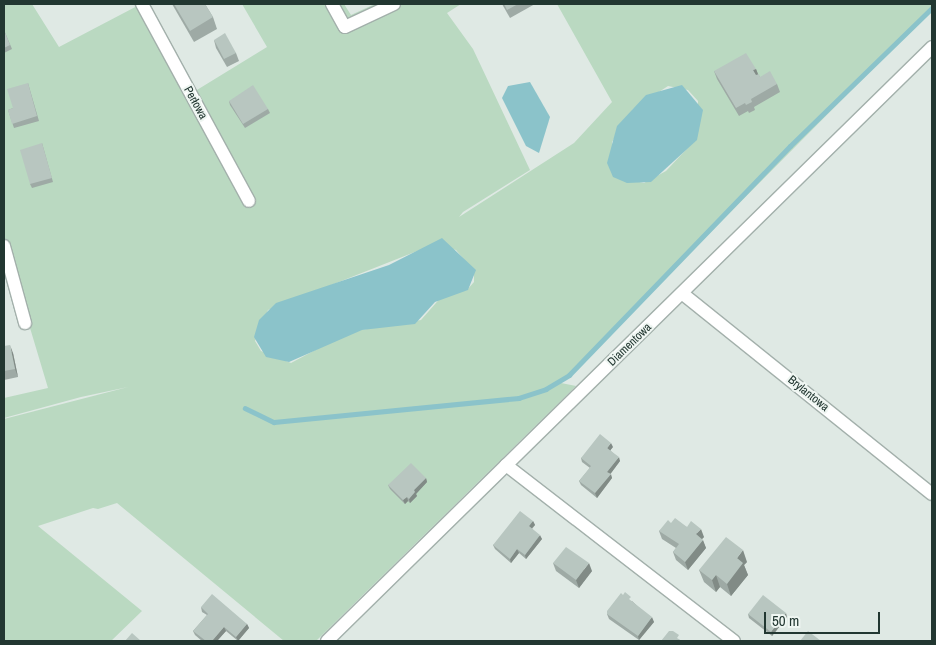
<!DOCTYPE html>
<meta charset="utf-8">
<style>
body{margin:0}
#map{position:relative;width:936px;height:645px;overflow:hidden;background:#dfe9e4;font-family:"Archivo Narrow",sans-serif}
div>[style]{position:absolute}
.green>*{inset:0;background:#bad9c1}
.water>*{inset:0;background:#8bc3ca}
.stream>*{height:4.5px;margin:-2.25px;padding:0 2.25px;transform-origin:2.25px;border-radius:2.25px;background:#8bc3ca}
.roads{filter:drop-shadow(1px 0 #a3b0ab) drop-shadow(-1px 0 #a3b0ab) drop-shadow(0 1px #a3b0ab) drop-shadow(0 -1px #a3b0ab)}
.minor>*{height:12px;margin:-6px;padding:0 6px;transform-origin:6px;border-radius:6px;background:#fff}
.wall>*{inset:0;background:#9eaaa5}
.shaded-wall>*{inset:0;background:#818b86}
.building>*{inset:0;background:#b8c6c0}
span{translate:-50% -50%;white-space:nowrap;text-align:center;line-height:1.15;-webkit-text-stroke:4px #eff6f2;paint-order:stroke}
.street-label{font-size:12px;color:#223731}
.frame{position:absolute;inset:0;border:5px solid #223731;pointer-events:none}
.scale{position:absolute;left:764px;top:612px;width:116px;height:22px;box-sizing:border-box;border:2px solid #223731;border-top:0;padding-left:6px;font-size:15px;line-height:18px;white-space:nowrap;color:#223731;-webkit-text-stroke:4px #eff6f2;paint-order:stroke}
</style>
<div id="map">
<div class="green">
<div style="clip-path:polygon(evenodd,4px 4px,32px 4px,59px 47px,141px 4px,192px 93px,267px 47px,242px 4px,344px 4px,351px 15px,375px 4px,461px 4px,447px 13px,473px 49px,530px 170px,463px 212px,459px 217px,574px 143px,612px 102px,557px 4px,932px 4px,932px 9px,561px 383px,576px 386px,316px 641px,284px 641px,117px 503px,98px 509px,93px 508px,38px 526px,142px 611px,111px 641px,4px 641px,4px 419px,128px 387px,81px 397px,4px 418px,4px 398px,48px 388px,7px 251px,4px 249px,4px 4px,668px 86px,688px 90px,698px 101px,697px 138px,666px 171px,644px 183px,616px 177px,612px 142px,633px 109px,668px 86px,4px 4px,435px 244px,456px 250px,474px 271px,474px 282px,467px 290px,443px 295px,421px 320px,349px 332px,291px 363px,261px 351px,255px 341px,268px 310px,435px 244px)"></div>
</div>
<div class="water">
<div style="clip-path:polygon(530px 82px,550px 117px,539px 153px,526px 146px,502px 98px,508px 86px)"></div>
<div style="clip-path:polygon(682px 85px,703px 110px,697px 140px,651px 182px,627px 183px,613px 177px,607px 163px,617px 126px,646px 95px)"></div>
<div style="clip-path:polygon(442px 238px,476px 270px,468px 290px,435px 302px,415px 324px,362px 330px,289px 362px,266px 357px,254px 337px,259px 320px,276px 303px,389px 265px)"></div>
</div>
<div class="stream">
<div style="left:245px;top:408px;width:32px;rotate:26deg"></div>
<div style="left:274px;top:422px;width:246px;rotate:-5.6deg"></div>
<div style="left:519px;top:398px;width:28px;rotate:-18deg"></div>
<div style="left:546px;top:389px;width:27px;rotate:-31deg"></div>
<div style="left:569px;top:375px;width:318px;rotate:-46deg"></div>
<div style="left:790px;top:146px;width:198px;rotate:-44.2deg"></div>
</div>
<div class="roads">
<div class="minor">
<div style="left:142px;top:4px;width:224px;rotate:61.5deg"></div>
<div style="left:332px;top:4px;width:26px;rotate:61deg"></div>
<div style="left:345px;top:27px;width:54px;rotate:-25.1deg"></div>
<div style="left:4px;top:246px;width:80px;rotate:74.7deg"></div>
<div style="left:683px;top:294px;width:319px;rotate:38.8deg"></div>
<div style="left:506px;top:465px;width:288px;rotate:37.7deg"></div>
<div style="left:327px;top:641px;width:848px;rotate:-44.47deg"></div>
</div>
</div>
<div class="wall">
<div style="clip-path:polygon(172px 4px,205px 4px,213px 17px,217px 29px,194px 42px)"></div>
<div style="clip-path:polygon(502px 4px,535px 4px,510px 18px)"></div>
<div style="clip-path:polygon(4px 30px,12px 49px,4px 53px)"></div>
<div style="clip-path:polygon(214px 40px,236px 53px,239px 61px,227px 67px,216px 48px)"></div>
<div style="clip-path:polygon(756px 69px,758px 74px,760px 77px,777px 84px,780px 92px,754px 107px,755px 110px,749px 113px,748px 111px,739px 116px,717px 79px,714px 71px)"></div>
<div style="clip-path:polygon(28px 83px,39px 121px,14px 128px,8px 110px,13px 108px)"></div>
<div style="clip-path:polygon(229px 101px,268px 109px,270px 113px,245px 128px,230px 105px)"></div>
<div style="clip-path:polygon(42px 143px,53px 182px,32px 188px,30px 184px)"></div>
<div style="clip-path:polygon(4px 346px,13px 353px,18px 377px,4px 380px)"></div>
<div style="clip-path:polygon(613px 447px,610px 450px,620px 461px,610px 474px,612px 478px,597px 498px,581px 485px,579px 481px,590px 468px,582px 462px,581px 458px)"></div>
<div style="clip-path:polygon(426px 478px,427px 482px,416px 494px,417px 496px,410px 503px,408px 501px,405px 504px,390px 489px,388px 485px)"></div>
<div style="clip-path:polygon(533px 521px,535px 525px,532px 529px,542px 539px,526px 559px,519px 553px,511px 563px,495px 549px,493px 545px)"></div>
<div style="clip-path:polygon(671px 523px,687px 527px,704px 537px,702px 539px,706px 548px,688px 570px,676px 560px,673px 552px,676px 548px,662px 539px,659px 531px)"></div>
<div style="clip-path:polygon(747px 562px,744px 565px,748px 575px,731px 596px,720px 587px,716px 592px,704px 582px,699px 570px)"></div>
<div style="clip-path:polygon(553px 563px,592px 571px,579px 588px,556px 571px)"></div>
<div style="clip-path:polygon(632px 601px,654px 622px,639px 640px,609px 619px,607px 614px)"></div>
<div style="clip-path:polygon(201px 607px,247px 624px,249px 628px,238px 641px,226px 631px,217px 641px,202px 641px,195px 635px,193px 631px,207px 615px,202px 612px)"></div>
<div style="clip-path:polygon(748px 614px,787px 617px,772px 636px,749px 618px)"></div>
</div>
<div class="shaded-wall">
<div style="clip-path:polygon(756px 69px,759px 77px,756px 78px,753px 70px)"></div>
<div style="clip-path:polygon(10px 345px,13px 353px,18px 377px,15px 369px)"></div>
<div style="clip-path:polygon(611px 443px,613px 447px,609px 452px,607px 448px)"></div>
<div style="clip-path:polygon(619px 457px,620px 461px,609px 476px,607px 472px)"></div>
<div style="clip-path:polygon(611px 474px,612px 478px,597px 498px,595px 493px)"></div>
<div style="clip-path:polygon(426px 478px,427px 482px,416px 494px,417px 496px,410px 503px,409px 499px,414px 490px)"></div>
<div style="clip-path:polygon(407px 497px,408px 501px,405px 504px,403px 500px)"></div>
<div style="clip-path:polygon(533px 521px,535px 525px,530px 530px,529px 526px)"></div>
<div style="clip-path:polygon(701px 529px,704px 537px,699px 542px,696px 534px)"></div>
<div style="clip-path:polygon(540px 535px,542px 539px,526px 559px,525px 555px)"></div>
<div style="clip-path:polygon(703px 540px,706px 548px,688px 570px,685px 562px)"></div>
<div style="clip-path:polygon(517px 549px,519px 553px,511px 563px,510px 559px)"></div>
<div style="clip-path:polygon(743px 550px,747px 562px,744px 565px,748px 575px,731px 596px,727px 584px,737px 558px)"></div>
<div style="clip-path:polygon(589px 563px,592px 571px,579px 588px,576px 580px)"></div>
<div style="clip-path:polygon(716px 575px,720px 587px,716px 592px,712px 580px)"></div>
<div style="clip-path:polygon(786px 613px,787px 617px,772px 636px,771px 632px)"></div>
<div style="clip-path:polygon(652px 617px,654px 622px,639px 640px,638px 636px)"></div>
<div style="clip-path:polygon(247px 624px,249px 628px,238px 641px,236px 637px)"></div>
<div style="clip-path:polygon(224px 627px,226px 631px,217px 641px,212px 641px)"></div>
</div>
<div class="building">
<div style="clip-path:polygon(174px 4px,205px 4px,213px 17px,190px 31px)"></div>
<div style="clip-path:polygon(504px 4px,518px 4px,507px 10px)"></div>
<div style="clip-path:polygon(4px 30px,10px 45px,4px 48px)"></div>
<div style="clip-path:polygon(225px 33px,236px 53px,224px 59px,214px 40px)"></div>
<div style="clip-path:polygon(746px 53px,756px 69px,753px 70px,756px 75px,759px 74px,760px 77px,770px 71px,777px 84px,751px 99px,752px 102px,746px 105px,745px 103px,736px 108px,714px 71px)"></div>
<div style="clip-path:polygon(28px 83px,37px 116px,12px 124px,8px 110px,13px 108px,7px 89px)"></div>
<div style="clip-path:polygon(253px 85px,268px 109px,243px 124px,229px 101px)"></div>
<div style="clip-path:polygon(42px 143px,52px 178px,30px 184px,20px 150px)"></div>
<div style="clip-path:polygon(10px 345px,15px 369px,4px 371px,4px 346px)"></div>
<div style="clip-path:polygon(600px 434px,611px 443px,607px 448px,619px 457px,607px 472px,611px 474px,595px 493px,579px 481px,591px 466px,581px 458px)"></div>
<div style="clip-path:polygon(411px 463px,426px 478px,414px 490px,415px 492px,409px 499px,407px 497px,403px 500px,388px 485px)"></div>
<div style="clip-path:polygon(520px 511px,533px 521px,529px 526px,540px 535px,525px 555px,517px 549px,510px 559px,493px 545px)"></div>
<div style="clip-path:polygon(675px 518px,687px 527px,691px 521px,701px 529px,696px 534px,703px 540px,685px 562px,673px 552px,679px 544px,659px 531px,668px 520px,671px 523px)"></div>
<div style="clip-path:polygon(726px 537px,743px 550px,737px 558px,743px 563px,727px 584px,716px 575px,712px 580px,699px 570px)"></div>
<div style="clip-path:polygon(566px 547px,589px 563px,576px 580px,553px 563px)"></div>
<div style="clip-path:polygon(625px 592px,631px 597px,629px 599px,652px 617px,638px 636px,607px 614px,607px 611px,621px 593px,623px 595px)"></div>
<div style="clip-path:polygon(212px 594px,247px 624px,236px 637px,224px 627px,212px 641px,206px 641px,193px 631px,208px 614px,201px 607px)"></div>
<div style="clip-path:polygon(763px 595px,786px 613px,771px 632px,748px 614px)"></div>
<div style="clip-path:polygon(669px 631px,673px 631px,679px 635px,677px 638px,682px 641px,661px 641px)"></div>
<div style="clip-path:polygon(808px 631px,821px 641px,800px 641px)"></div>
<div style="clip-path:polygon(132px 633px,141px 641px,125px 641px)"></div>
</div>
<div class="street-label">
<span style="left:195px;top:103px;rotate:61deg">Perłowa</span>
<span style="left:630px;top:345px;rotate:-44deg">Diamentowa</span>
<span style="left:808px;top:394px;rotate:39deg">Brylantowa</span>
</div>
<div class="frame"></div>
<div class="scale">50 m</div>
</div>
